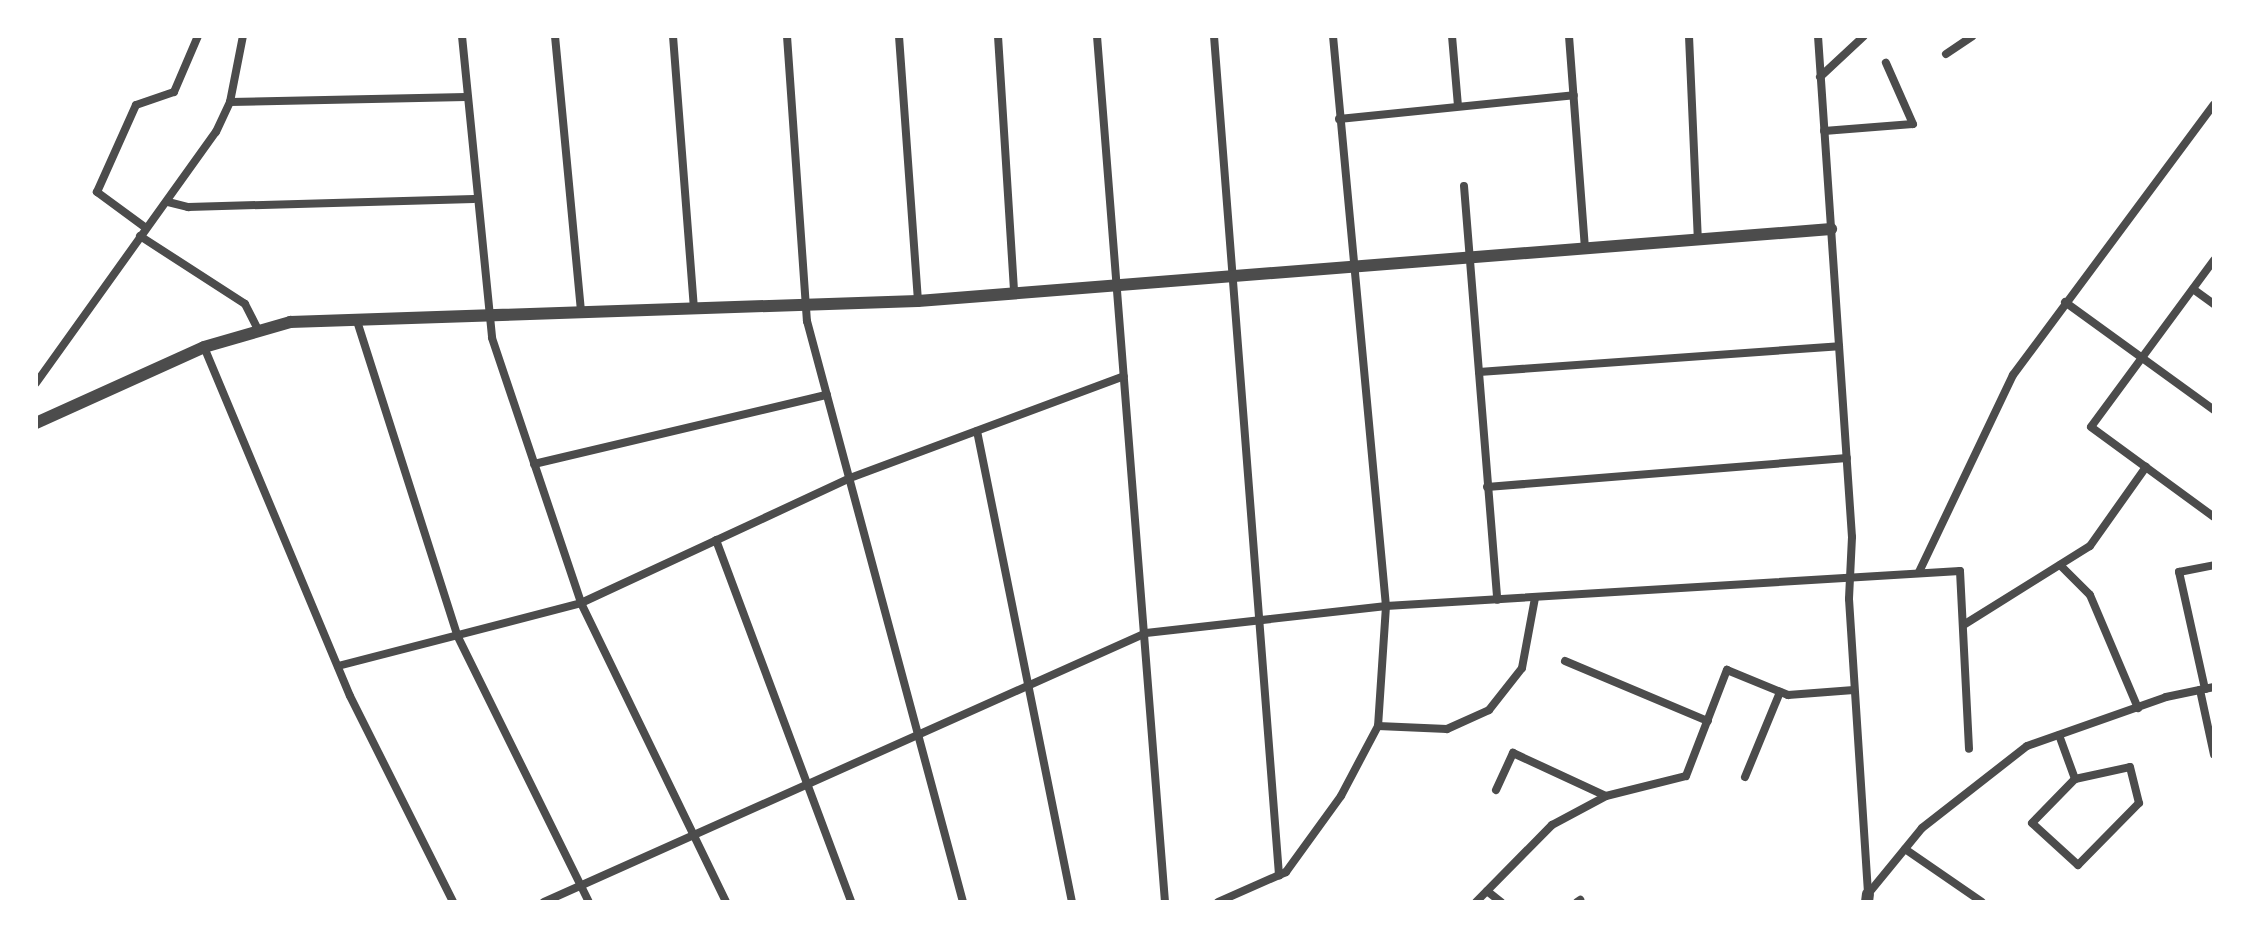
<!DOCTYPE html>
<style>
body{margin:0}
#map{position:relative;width:2250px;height:938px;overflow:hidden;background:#fff;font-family:"Space Grotesk",sans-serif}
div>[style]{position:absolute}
.minor>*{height:8px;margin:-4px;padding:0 4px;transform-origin:4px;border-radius:4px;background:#4c4c4c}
.tertiary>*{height:12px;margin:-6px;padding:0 6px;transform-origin:6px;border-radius:6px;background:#4c4c4c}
span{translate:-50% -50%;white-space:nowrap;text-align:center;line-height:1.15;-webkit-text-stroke:6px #fff;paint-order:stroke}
.frame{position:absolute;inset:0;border:38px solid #fff;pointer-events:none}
</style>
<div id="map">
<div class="minor">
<div style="left:462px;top:36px;width:303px;rotate:84.3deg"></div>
<div style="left:492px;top:338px;width:280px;rotate:71.4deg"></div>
<div style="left:581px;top:603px;width:332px;rotate:64.1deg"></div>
<div style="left:555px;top:36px;width:278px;rotate:84.6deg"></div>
<div style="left:673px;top:36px;width:274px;rotate:85.6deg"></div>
<div style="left:787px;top:36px;width:286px;rotate:86deg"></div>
<div style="left:807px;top:321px;width:602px;rotate:74.97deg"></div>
<div style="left:899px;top:36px;width:266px;rotate:85.9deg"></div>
<div style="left:998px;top:36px;width:257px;rotate:86.4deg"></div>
<div style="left:1097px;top:36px;width:869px;rotate:85.51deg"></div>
<div style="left:1214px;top:36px;width:842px;rotate:85.57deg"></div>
<div style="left:1333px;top:36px;width:572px;rotate:84.69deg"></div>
<div style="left:1386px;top:606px;width:575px;rotate:-3.49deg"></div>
<div style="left:1960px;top:571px;width:178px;rotate:87.1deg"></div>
<div style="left:1452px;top:36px;width:70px;rotate:85.1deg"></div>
<div style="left:1569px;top:36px;width:213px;rotate:85.7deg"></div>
<div style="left:1689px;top:36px;width:203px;rotate:87.5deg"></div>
<div style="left:1818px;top:36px;width:502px;rotate:86.12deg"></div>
<div style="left:1852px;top:537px;width:62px;rotate:92.8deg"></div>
<div style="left:1849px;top:599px;width:296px;rotate:86.3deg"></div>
<div style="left:1946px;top:54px;width:32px;rotate:-34deg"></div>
<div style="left:1820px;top:77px;width:60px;rotate:-43deg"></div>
<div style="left:230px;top:102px;width:236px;rotate:-1.2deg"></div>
<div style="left:1339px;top:119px;width:236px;rotate:-5.8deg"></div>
<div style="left:1824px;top:131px;width:89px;rotate:-4.5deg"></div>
<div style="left:1913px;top:124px;width:67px;rotate:-113.9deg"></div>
<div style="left:1464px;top:186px;width:415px;rotate:85.4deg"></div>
<div style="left:168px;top:202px;width:21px;rotate:14deg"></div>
<div style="left:188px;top:207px;width:286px;rotate:-1.6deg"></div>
<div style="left:146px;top:228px;width:61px;rotate:-143.7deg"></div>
<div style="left:97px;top:192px;width:95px;rotate:-65.9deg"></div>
<div style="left:136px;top:105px;width:40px;rotate:-18.9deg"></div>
<div style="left:174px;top:92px;width:61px;rotate:-66.8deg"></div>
<div style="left:140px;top:236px;width:125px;rotate:32.9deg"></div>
<div style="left:245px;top:304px;width:28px;rotate:63deg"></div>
<div style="left:2214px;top:260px;width:207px;rotate:126.4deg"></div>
<div style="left:2091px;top:427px;width:152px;rotate:36.2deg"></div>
<div style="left:2193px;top:289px;width:26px;rotate:36deg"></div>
<div style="left:2065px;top:302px;width:184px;rotate:35.9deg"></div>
<div style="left:357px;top:321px;width:330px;rotate:72.3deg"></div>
<div style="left:457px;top:635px;width:298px;rotate:63.7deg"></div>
<div style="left:204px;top:347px;width:378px;rotate:67.3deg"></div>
<div style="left:350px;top:696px;width:230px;rotate:63.4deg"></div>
<div style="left:1479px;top:372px;width:361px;rotate:-4.1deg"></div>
<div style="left:36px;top:383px;width:309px;rotate:-54.4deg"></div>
<div style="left:216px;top:132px;width:33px;rotate:-65deg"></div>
<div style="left:230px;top:102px;width:67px;rotate:-78.9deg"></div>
<div style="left:977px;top:431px;width:480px;rotate:78.6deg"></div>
<div style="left:534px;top:464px;width:301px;rotate:-13.3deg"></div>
<div style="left:1487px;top:487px;width:361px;rotate:-4.6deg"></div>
<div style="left:716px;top:540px;width:386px;rotate:69.5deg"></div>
<div style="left:2060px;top:565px;width:42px;rotate:45deg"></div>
<div style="left:2090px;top:595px;width:123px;rotate:67deg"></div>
<div style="left:1919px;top:572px;width:218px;rotate:-64.5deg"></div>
<div style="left:2013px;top:375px;width:337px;rotate:-53.4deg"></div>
<div style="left:1965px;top:624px;width:147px;rotate:-32deg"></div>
<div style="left:2090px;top:546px;width:97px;rotate:-54.7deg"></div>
<div style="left:1565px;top:661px;width:155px;rotate:22.8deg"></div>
<div style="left:338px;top:666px;width:251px;rotate:-14.5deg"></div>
<div style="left:581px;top:603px;width:297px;rotate:-24.9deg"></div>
<div style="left:850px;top:478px;width:292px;rotate:-20.4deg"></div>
<div style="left:2205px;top:689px;width:120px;rotate:-102.5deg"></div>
<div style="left:2179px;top:572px;width:36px;rotate:-11deg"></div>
<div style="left:2200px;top:690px;width:66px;rotate:77.8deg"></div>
<div style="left:1378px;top:726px;width:69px;rotate:2.5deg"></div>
<div style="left:1447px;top:729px;width:46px;rotate:-24.3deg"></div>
<div style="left:1489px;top:710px;width:53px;rotate:-51.8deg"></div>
<div style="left:1522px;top:668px;width:71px;rotate:-79.5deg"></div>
<div style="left:2059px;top:735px;width:47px;rotate:70deg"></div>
<div style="left:2130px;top:767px;width:37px;rotate:76deg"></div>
<div style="left:2139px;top:803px;width:87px;rotate:134.5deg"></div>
<div style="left:2078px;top:865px;width:62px;rotate:-137.6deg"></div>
<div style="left:2032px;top:823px;width:62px;rotate:-45.7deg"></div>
<div style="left:2075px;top:779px;width:56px;rotate:-12.3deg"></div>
<div style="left:1745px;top:777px;width:92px;rotate:-67.6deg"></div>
<div style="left:1496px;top:790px;width:41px;rotate:-65.3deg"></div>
<div style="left:1513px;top:753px;width:102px;rotate:24.8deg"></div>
<div style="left:1905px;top:849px;width:93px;rotate:34.5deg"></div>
<div style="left:1487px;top:891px;width:18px;rotate:38deg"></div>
<div style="left:1868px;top:894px;width:85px;rotate:-50.7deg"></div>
<div style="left:1922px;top:828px;width:133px;rotate:-38deg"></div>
<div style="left:2027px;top:746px;width:147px;rotate:-19.4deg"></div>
<div style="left:2166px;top:697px;width:49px;rotate:-11.8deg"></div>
<div style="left:544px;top:902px;width:659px;rotate:-24.08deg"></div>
<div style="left:1146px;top:633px;width:242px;rotate:-6.4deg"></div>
<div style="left:1386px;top:606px;width:120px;rotate:93.8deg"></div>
<div style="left:1378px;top:726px;width:79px;rotate:117.9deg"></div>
<div style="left:1341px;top:796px;width:94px;rotate:125.9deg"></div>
<div style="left:1286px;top:872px;width:74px;rotate:156.2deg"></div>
<div style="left:1476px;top:902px;width:108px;rotate:-45.4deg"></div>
<div style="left:1552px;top:825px;width:61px;rotate:-28.2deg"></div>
<div style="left:1606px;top:796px;width:82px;rotate:-14deg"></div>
<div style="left:1686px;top:776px;width:114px;rotate:-68.9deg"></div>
<div style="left:1727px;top:670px;width:66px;rotate:22.3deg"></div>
<div style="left:1788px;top:695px;width:66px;rotate:-4.3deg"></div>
<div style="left:1577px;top:902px;width:4px;rotate:-34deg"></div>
</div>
<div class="tertiary">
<div style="left:36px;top:423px;width:184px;rotate:-24.3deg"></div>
<div style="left:204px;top:347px;width:90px;rotate:-16.2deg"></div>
<div style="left:290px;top:322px;width:628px;rotate:-1.92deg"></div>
<div style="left:918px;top:301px;width:916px;rotate:-4.51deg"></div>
<div style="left:1867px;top:902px;width:8px;rotate:-83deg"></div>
</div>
<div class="frame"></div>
</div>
